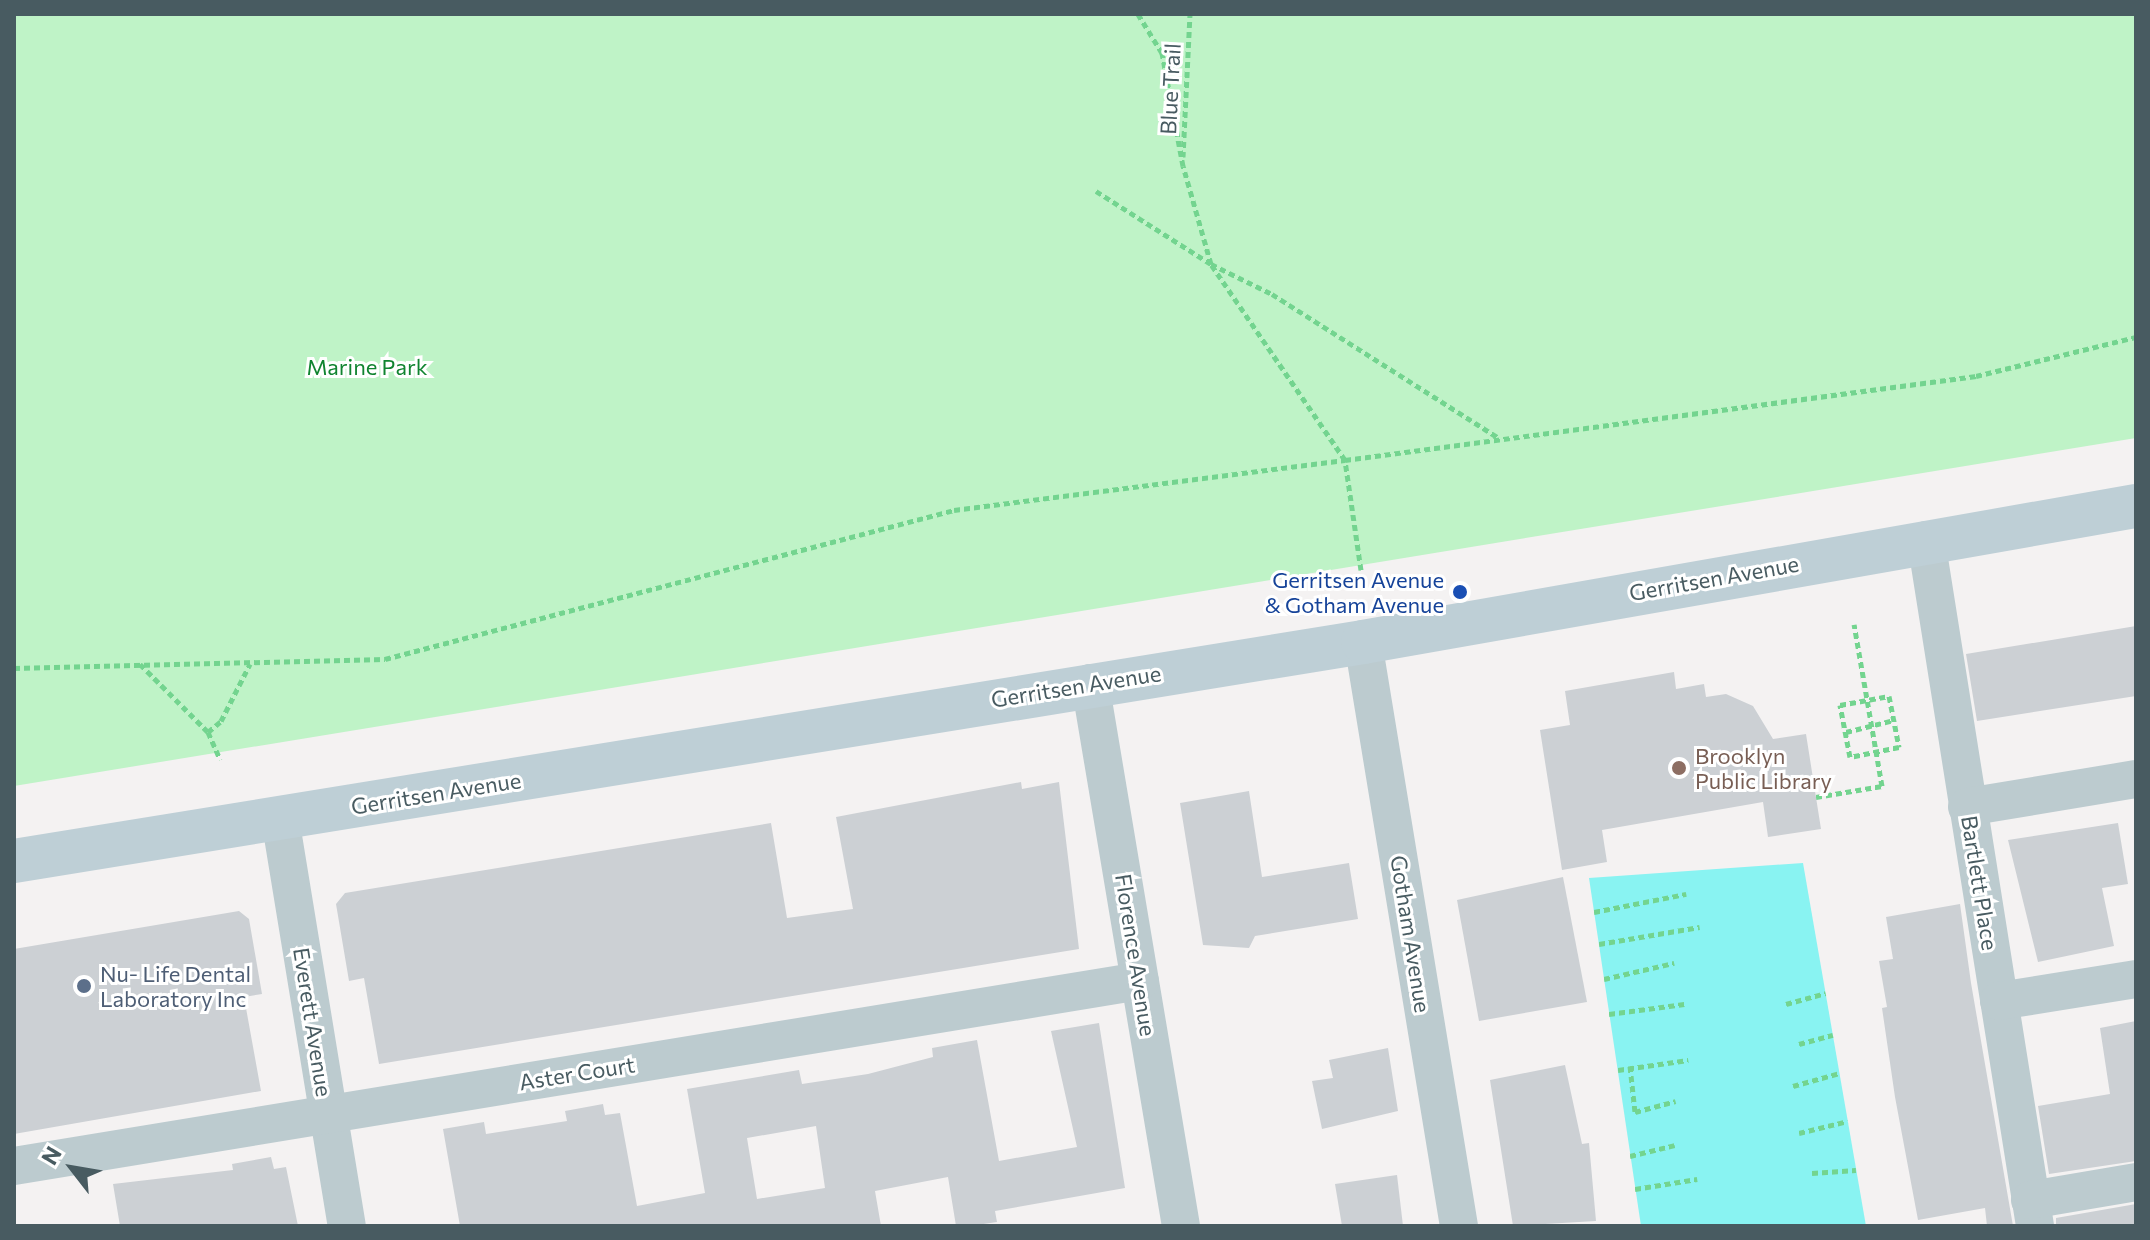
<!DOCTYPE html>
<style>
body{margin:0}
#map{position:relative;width:2150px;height:1240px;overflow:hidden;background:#f4f2f2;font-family:Commissioner,sans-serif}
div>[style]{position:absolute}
.green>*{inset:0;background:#bff3c7}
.water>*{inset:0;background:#89f3f2}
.building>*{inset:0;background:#ccd0d4}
.path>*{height:5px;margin-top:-2.5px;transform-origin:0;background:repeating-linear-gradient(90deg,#73d48f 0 6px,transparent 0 10px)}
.street>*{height:38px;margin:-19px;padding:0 19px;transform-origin:19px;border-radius:19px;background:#bccbcf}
.secondary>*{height:44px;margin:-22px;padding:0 22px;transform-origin:22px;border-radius:22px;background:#becfd6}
.dots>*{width:22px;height:22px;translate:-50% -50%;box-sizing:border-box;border:4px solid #fff;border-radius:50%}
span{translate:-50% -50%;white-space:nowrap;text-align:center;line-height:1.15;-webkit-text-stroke:6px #fff;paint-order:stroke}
.street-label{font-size:22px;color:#485b61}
.park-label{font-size:22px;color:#108430}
.transit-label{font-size:22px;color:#164399}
.right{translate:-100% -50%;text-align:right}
.education-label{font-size:22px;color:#785e54}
.left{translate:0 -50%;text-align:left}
.service-label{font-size:22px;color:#4e5e75}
.frame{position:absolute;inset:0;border:16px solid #485b61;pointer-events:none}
.north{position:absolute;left:32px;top:1128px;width:80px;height:80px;-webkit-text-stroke:6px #fff;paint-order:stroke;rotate:301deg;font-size:22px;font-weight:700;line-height:32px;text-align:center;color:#485b61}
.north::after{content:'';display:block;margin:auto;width:28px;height:36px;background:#485b61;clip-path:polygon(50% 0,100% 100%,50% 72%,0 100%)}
</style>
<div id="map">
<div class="green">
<div style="clip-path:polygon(14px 14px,2136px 14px,2136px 438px,14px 786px)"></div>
</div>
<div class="water">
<div style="clip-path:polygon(1803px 863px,1866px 1226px,1641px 1226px,1589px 878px)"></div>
</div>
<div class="building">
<div style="clip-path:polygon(2136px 626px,2136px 696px,1977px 721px,1966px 654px)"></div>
<div style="clip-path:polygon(1674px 672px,1676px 689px,1704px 684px,1706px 697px,1726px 694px,1753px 706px,1773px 739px,1806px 734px,1821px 829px,1768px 837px,1763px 802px,1602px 830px,1607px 862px,1562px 870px,1540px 730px,1570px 725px,1565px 691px)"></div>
<div style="clip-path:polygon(1021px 782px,1022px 789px,1059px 782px,1079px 949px,379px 1064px,364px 978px,349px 981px,336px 904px,345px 893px,771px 823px,787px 918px,853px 909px,836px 817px)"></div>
<div style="clip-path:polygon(1249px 791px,1262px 877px,1349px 863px,1358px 919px,1255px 936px,1249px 948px,1203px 945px,1180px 803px)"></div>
<div style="clip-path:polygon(2118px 823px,2128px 884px,2102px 888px,2114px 946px,2038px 962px,2008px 840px)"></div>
<div style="clip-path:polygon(1563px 877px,1587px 1002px,1479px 1021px,1457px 900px)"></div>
<div style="clip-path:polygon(1960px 904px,1971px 983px,2013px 1226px,1987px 1226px,1985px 1208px,1918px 1220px,1895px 1097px,1882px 1008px,1887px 1007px,1879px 961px,1893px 959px,1886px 917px)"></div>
<div style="clip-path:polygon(239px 911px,249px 919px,262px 994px,244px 997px,261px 1091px,14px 1134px,14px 949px)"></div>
<div style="clip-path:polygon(2136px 1021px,2136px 1161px,2049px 1174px,2038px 1106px,2110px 1094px,2100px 1028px)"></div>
<div style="clip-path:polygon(evenodd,1099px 1023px,1125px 1188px,995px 1211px,997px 1222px,970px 1226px,956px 1226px,948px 1177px,875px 1191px,881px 1226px,460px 1226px,443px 1129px,484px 1122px,486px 1134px,567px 1121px,565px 1111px,603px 1104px,605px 1115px,620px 1113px,637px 1206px,705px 1193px,687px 1089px,799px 1070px,802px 1084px,868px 1074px,933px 1057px,932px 1048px,977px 1040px,999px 1161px,1077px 1147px,1051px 1031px,1099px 1023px,816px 1126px,825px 1188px,757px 1199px,747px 1138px,816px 1126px)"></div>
<div style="clip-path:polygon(1388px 1048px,1398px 1111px,1322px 1129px,1312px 1081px,1333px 1078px,1329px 1060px)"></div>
<div style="clip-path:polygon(1565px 1065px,1582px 1144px,1589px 1143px,1596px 1221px,1513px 1226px,1490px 1080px)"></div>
<div style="clip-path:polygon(271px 1157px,274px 1169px,286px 1167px,298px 1226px,120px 1226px,113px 1184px,233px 1170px,232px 1164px)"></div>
<div style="clip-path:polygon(1397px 1175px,1403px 1226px,1342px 1226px,1335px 1184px)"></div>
<div style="clip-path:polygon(2136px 1204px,2136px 1226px,2056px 1226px,2056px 1218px)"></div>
</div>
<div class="path">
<div style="left:1183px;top:157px;width:143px;rotate:-87.2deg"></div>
<div style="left:1096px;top:191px;width:136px;rotate:32.4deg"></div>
<div style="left:1211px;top:264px;width:102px;rotate:-105.9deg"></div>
<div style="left:1183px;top:166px;width:115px;rotate:-100.5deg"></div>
<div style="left:1162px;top:53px;width:46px;rotate:-121.6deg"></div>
<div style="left:1361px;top:570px;width:111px;rotate:-98.3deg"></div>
<div style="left:1345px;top:460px;width:637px;rotate:-7.58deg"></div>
<div style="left:1976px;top:376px;width:165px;rotate:-13.7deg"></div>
<div style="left:140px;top:664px;width:96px;rotate:45deg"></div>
<div style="left:208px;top:732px;width:30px;rotate:66deg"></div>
<div style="left:14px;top:668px;width:371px;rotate:-1.4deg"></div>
<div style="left:385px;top:659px;width:588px;rotate:-14.67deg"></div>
<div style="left:954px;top:510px;width:394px;rotate:-7.3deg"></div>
<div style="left:1345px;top:460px;width:237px;rotate:-124.4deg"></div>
<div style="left:1211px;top:264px;width:68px;rotate:26.2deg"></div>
<div style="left:1272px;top:294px;width:267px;rotate:32.4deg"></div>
<div style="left:1889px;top:696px;width:52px;rotate:78.9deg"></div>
<div style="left:1899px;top:747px;width:50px;rotate:168.5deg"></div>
<div style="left:1850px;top:757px;width:53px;rotate:-100.9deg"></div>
<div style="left:1840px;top:705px;width:50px;rotate:-10.4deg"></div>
<div style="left:208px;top:732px;width:17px;rotate:-40deg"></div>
<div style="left:221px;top:721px;width:64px;rotate:-63deg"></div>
<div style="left:1846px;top:732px;width:49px;rotate:-14deg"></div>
<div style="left:1816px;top:797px;width:67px;rotate:-9.5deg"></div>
<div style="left:1882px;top:786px;width:164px;rotate:-99.8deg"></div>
<div style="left:1594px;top:912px;width:94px;rotate:-11.1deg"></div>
<div style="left:1599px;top:944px;width:102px;rotate:-9.6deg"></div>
<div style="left:1604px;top:979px;width:72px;rotate:-12.9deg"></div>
<div style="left:1786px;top:1004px;width:41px;rotate:-15.4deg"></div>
<div style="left:1609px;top:1014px;width:76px;rotate:-7.6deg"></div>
<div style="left:1799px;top:1044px;width:35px;rotate:-15deg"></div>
<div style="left:1630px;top:1066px;width:46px;rotate:83.8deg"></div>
<div style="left:1635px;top:1112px;width:42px;rotate:-15deg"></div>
<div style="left:1618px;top:1070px;width:71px;rotate:-8.1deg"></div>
<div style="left:1793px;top:1086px;width:49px;rotate:-15.5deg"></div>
<div style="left:1799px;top:1133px;width:50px;rotate:-13.8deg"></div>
<div style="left:1630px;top:1156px;width:46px;rotate:-13.7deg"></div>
<div style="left:1812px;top:1173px;width:44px;rotate:-3.9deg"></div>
<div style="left:1635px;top:1189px;width:63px;rotate:-9.2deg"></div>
<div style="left:1712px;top:1226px;width:4px"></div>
</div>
<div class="street">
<div style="left:1926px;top:540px;width:695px;rotate:80.97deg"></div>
<div style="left:1363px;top:642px;width:592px;rotate:80.67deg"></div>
<div style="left:1090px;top:683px;width:551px;rotate:80.49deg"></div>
<div style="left:1967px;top:807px;width:171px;rotate:-9.4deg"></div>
<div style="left:280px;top:818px;width:413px;rotate:80.7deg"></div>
<div style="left:1999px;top:1001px;width:139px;rotate:-9.1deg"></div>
<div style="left:14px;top:1166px;width:1141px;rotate:-9.33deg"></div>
<div style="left:2030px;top:1200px;width:108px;rotate:-9.6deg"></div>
</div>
<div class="secondary">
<div style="left:14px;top:861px;width:1367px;rotate:-9.22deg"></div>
<div style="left:1363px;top:642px;width:785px;rotate:-9.98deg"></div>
</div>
<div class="dots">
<div style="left:1460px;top:592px;background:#1a4fb4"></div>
<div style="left:1679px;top:768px;background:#8d6e63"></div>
<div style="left:84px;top:986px;background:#5c6f8a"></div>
</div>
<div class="street-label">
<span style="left:1170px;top:89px;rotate:-87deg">Blue Trail</span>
<span style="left:1714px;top:578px;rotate:-10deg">Gerritsen Avenue</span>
<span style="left:1076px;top:686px;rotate:-9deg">Gerritsen Avenue</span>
<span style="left:436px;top:793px;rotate:-9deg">Gerritsen Avenue</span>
<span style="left:1980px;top:883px;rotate:81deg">Bartlett Place</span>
<span style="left:1411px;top:934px;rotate:81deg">Gotham Avenue</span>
<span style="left:1136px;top:955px;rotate:81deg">Florence Avenue</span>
<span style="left:313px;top:1022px;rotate:81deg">Everett Avenue</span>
<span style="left:577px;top:1073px;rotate:-9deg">Aster Court</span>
</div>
<div class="park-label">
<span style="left:367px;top:367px">Marine Park</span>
</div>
<div class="transit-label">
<span class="right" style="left:1444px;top:592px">Gerritsen Avenue<br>&amp; Gotham Avenue</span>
</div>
<div class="education-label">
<span class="left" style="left:1695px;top:768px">Brooklyn<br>Public Library</span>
</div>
<div class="service-label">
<span class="left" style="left:100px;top:986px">Nu- Life Dental<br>Laboratory Inc</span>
</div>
<div class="frame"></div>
<div class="north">N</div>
</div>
